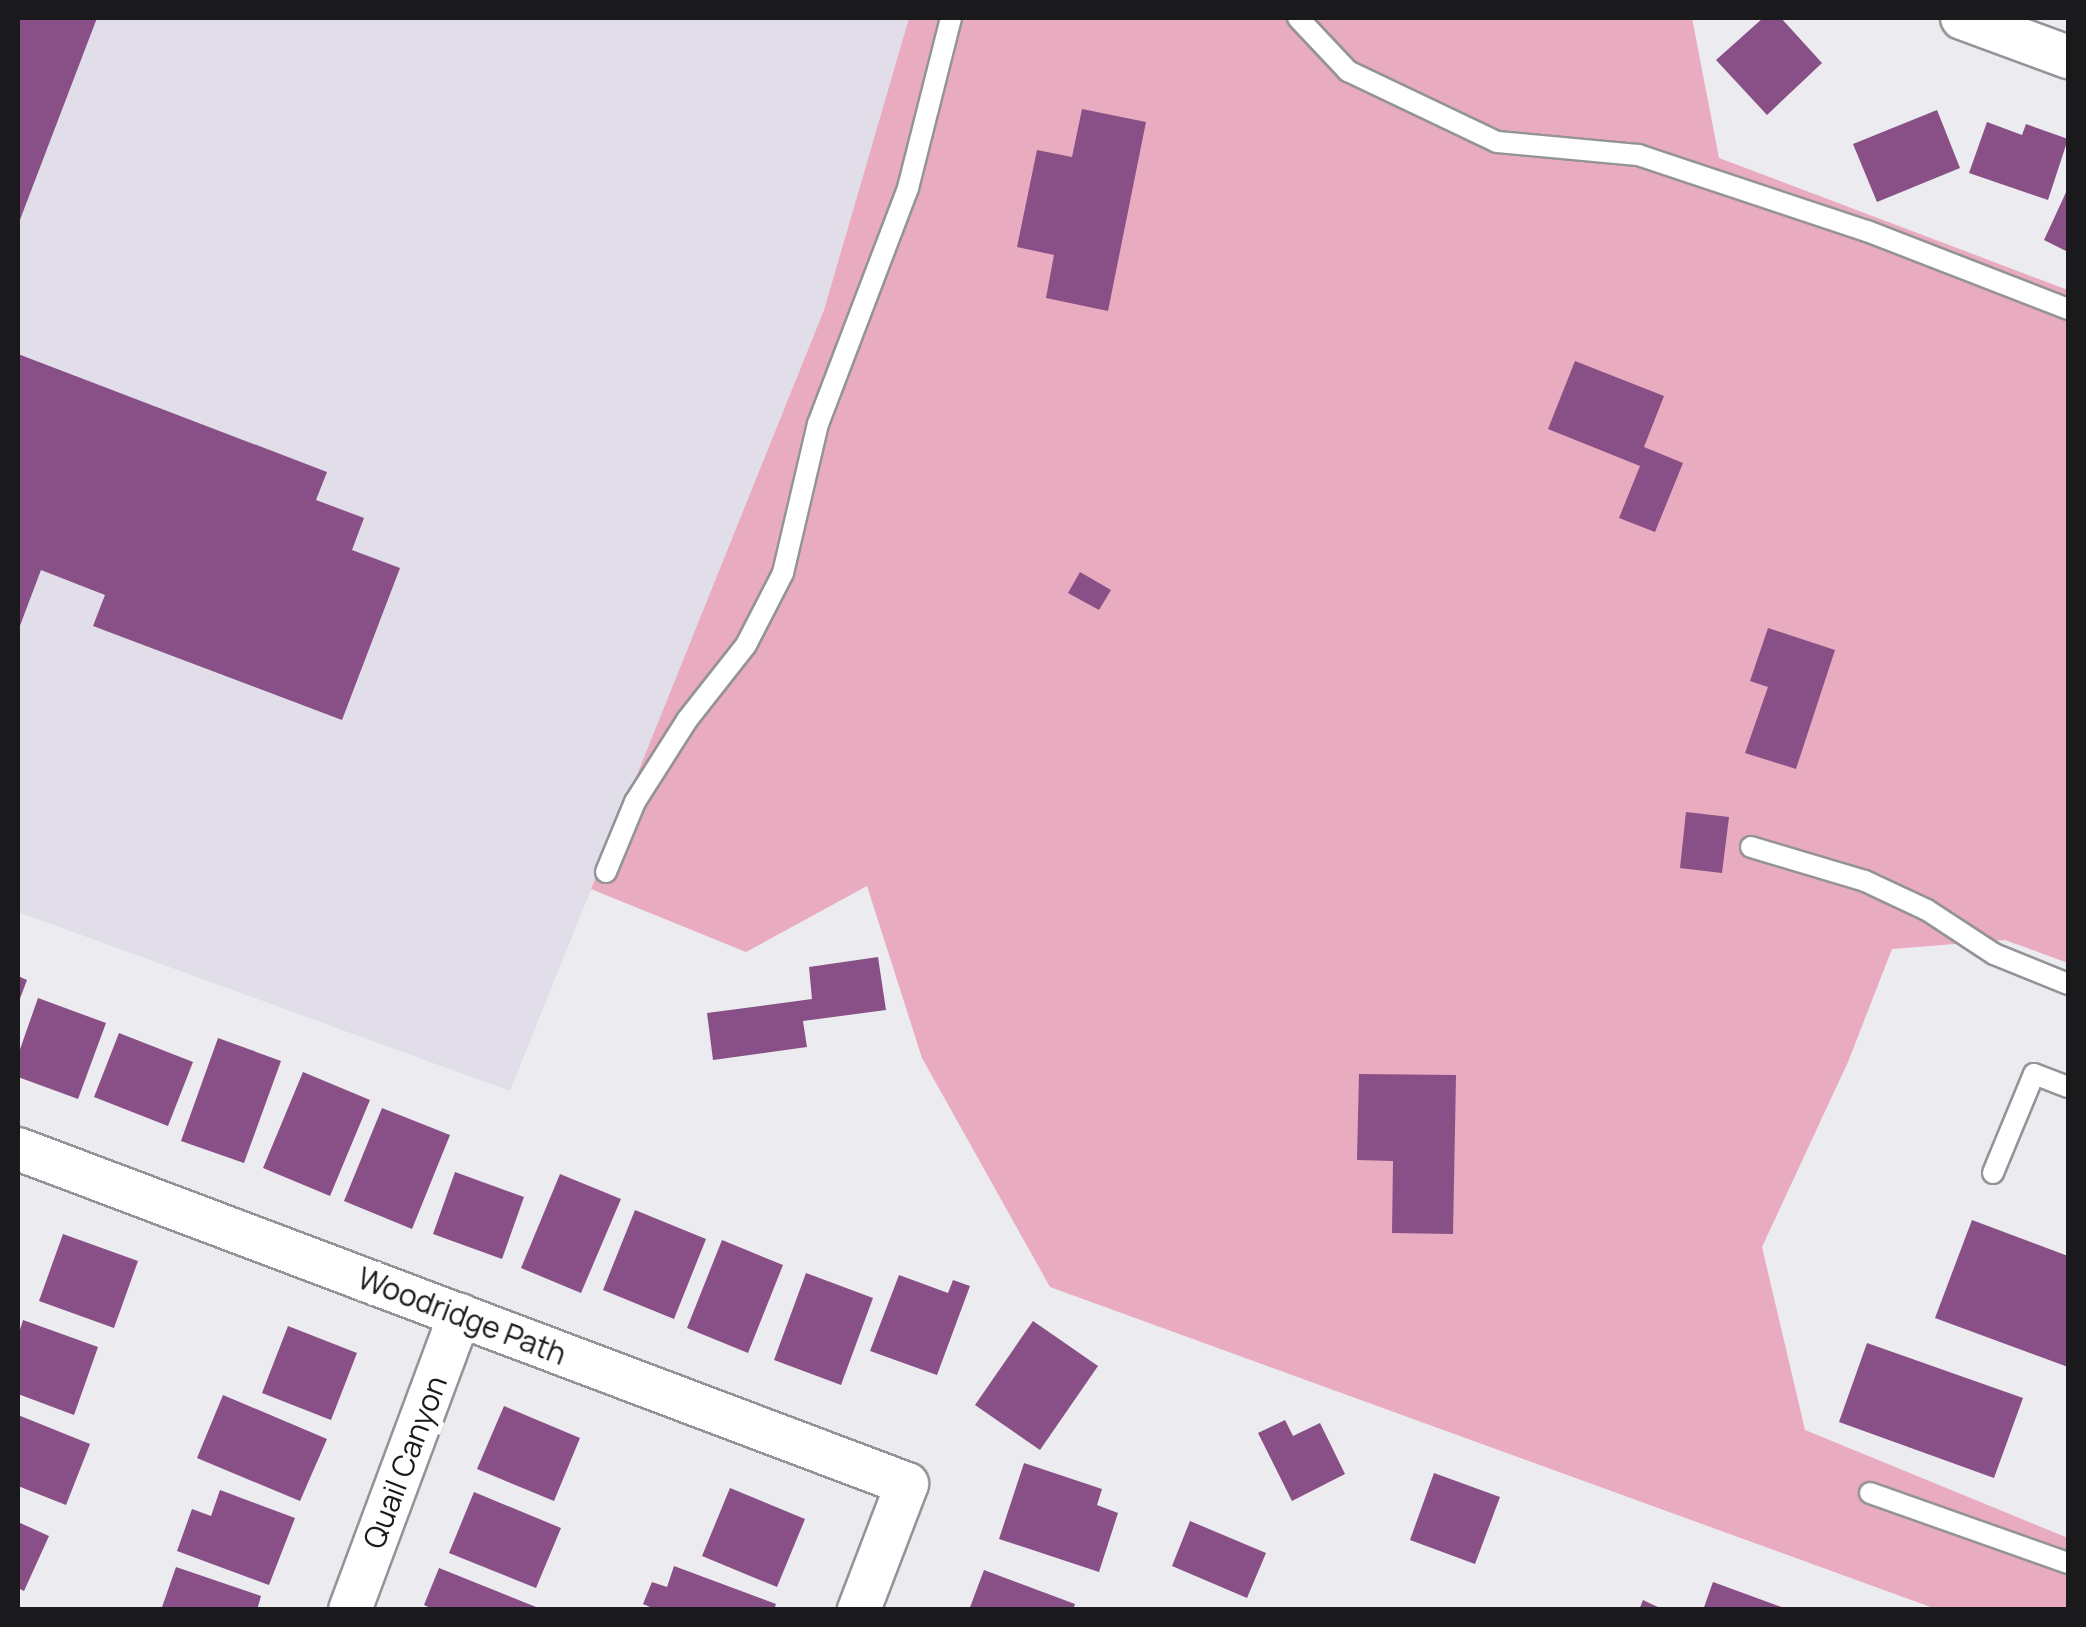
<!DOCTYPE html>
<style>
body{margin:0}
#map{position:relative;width:2086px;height:1627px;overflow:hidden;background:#ecebf0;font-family:Manrope,sans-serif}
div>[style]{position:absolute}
.built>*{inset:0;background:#e1deea}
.green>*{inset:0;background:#e9abbf}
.building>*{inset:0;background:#885086}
.roads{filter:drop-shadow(2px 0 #949397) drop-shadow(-2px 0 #949397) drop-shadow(0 2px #949397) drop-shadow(0 -2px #949397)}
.service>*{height:20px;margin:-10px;padding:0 10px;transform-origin:10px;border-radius:10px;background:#fff}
.minor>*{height:42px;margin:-21px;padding:0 21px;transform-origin:21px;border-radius:21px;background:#fff}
span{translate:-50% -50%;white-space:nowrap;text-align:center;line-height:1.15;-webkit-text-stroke:10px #fff;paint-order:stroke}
.street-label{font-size:30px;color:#1a191b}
.frame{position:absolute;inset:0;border:20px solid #1a191b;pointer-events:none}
</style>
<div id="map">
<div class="built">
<div style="clip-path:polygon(18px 18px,909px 18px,824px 310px,510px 1091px,18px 912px)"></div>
</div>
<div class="green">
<div style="clip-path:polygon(909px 18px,1692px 18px,1719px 158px,2068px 290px,2068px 963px,2005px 940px,1892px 949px,1848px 1062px,1762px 1247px,1805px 1430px,2068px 1538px,2068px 1609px,1936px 1609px,1050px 1287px,922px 1058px,867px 886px,746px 952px,591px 889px,824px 310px)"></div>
</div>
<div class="building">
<div style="clip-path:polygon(18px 18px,97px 18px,18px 225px)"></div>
<div style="clip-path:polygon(1763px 18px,1781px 18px,1822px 63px,1767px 115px,1716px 60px)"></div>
<div style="clip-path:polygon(1082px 109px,1146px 122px,1108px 311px,1046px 298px,1054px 255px,1017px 247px,1037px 150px,1072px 157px)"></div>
<div style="clip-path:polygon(1937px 110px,1960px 168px,1877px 202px,1853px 144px)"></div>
<div style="clip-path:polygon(1987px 122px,2022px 135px,2026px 124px,2068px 139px,2048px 200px,1969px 173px)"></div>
<div style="clip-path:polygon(2068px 188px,2068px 252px,2044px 240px)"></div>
<div style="clip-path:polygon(18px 354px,327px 472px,316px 500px,364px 518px,352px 550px,400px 568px,342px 720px,93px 626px,105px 595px,41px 570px,18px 631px)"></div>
<div style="clip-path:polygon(1575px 361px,1664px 396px,1644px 447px,1683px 463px,1655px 532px,1619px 518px,1640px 466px,1548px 429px)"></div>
<div style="clip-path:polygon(1080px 572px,1111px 590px,1099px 610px,1068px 593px)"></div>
<div style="clip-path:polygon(1768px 628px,1835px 650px,1796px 769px,1745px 753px,1768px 687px,1750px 681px)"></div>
<div style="clip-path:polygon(1686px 812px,1729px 817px,1722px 873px,1680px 868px)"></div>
<div style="clip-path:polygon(878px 957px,886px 1010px,803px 1021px,807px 1047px,713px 1060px,707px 1013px,812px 999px,809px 967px)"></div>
<div style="clip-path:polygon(18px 976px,27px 980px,18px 1004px)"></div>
<div style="clip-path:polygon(38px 998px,106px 1023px,78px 1099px,18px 1077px,18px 1055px)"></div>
<div style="clip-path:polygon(119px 1033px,193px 1062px,168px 1126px,94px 1097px)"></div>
<div style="clip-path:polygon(218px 1038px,281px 1061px,244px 1163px,181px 1141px)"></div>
<div style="clip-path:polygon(303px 1072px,370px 1100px,330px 1196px,263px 1168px)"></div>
<div style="clip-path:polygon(1359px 1074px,1456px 1075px,1453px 1234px,1392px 1233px,1393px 1161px,1357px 1160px)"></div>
<div style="clip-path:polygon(382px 1108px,450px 1135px,412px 1229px,344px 1201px)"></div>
<div style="clip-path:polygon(455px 1172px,524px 1197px,502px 1259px,433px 1234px)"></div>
<div style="clip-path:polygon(560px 1174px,621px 1199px,581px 1293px,521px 1268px)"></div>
<div style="clip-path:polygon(635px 1210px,706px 1239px,674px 1319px,603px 1290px)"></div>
<div style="clip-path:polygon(1972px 1220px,2068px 1256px,2068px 1367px,1935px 1318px)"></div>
<div style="clip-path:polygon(63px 1234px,138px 1261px,114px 1328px,39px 1301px)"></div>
<div style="clip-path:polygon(722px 1240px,783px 1265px,748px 1353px,687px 1328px)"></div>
<div style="clip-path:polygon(806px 1273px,873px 1298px,841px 1385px,774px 1360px)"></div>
<div style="clip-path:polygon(899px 1275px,948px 1293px,953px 1280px,970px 1286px,937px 1375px,870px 1351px)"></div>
<div style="clip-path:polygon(23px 1320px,98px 1347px,74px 1415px,18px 1394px,18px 1336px)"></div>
<div style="clip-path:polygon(1033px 1321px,1098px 1366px,1040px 1450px,975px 1405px)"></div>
<div style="clip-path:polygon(288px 1326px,357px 1353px,331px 1420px,262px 1393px)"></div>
<div style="clip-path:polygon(1867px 1343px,2023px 1398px,1994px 1478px,1839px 1422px)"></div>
<div style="clip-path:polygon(223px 1395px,327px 1439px,300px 1501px,197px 1458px)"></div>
<div style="clip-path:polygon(504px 1406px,580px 1438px,554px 1501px,477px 1469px)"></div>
<div style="clip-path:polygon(18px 1415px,90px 1444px,66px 1505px,18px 1486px)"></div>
<div style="clip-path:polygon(1285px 1420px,1293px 1436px,1320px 1423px,1345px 1474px,1292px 1501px,1258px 1433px)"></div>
<div style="clip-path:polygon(1024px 1463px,1102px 1489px,1097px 1505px,1118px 1513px,1099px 1572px,999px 1539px)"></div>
<div style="clip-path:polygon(1434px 1473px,1500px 1497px,1475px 1564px,1410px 1540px)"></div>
<div style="clip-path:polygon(730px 1488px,805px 1519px,777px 1587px,702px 1556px)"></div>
<div style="clip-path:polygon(220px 1490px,295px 1518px,269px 1585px,177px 1551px,192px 1509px,211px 1516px)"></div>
<div style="clip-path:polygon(474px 1492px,561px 1528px,536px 1588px,449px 1553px)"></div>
<div style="clip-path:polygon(1190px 1521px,1266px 1553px,1247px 1598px,1172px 1566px)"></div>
<div style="clip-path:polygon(18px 1522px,49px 1536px,24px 1591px,18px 1588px)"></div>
<div style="clip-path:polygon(674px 1566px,776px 1604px,774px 1610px,657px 1610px,643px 1604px,652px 1582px,667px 1587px)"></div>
<div style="clip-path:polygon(176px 1567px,261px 1596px,257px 1610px,161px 1610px)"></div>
<div style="clip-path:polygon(439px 1568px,541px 1609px,541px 1610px,435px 1610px,424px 1605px)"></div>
<div style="clip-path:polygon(984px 1570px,1075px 1604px,1073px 1610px,969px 1610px)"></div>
<div style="clip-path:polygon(1713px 1582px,1787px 1609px,1787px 1610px,1703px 1610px)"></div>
<div style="clip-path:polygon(1643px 1600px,1664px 1610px,1639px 1610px)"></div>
</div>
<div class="roads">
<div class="service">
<div style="left:1298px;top:18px;width:73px;rotate:46.7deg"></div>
<div style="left:1348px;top:71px;width:165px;rotate:25.5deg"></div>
<div style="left:1497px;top:142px;width:142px;rotate:5.3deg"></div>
<div style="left:1638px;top:155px;width:241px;rotate:18.4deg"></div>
<div style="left:1867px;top:231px;width:216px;rotate:21.2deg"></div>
<div style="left:1751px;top:847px;width:119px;rotate:16.6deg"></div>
<div style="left:1865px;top:881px;width:68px;rotate:25.1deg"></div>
<div style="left:1927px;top:910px;width:80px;rotate:33.3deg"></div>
<div style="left:1994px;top:954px;width:80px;rotate:22.1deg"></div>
<div style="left:606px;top:872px;width:76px;rotate:-67.5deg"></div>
<div style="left:635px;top:802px;width:97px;rotate:-57.6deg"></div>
<div style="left:687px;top:720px;width:95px;rotate:-51.8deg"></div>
<div style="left:746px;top:645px;width:81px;rotate:-62.8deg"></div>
<div style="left:783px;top:573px;width:153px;rotate:-76.8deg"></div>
<div style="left:818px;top:424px;width:253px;rotate:-69.1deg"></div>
<div style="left:908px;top:188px;width:175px;rotate:-75.8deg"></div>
<div style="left:1993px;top:1173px;width:107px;rotate:-67.5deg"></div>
<div style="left:2034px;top:1074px;width:36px;rotate:21deg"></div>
<div style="left:1870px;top:1493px;width:210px;rotate:19.5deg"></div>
</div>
<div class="minor">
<div style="left:1962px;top:18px;width:113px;rotate:20.2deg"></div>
<div style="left:18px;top:1149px;width:950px;rotate:20.65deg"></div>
<div style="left:907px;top:1484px;width:135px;rotate:110.9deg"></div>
<div style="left:350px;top:1610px;width:315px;rotate:-69.6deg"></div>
</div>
</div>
<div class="street-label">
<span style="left:462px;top:1316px;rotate:21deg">Woodridge Path</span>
<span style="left:405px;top:1462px;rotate:-69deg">Quail Canyon</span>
</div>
<div class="frame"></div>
</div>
